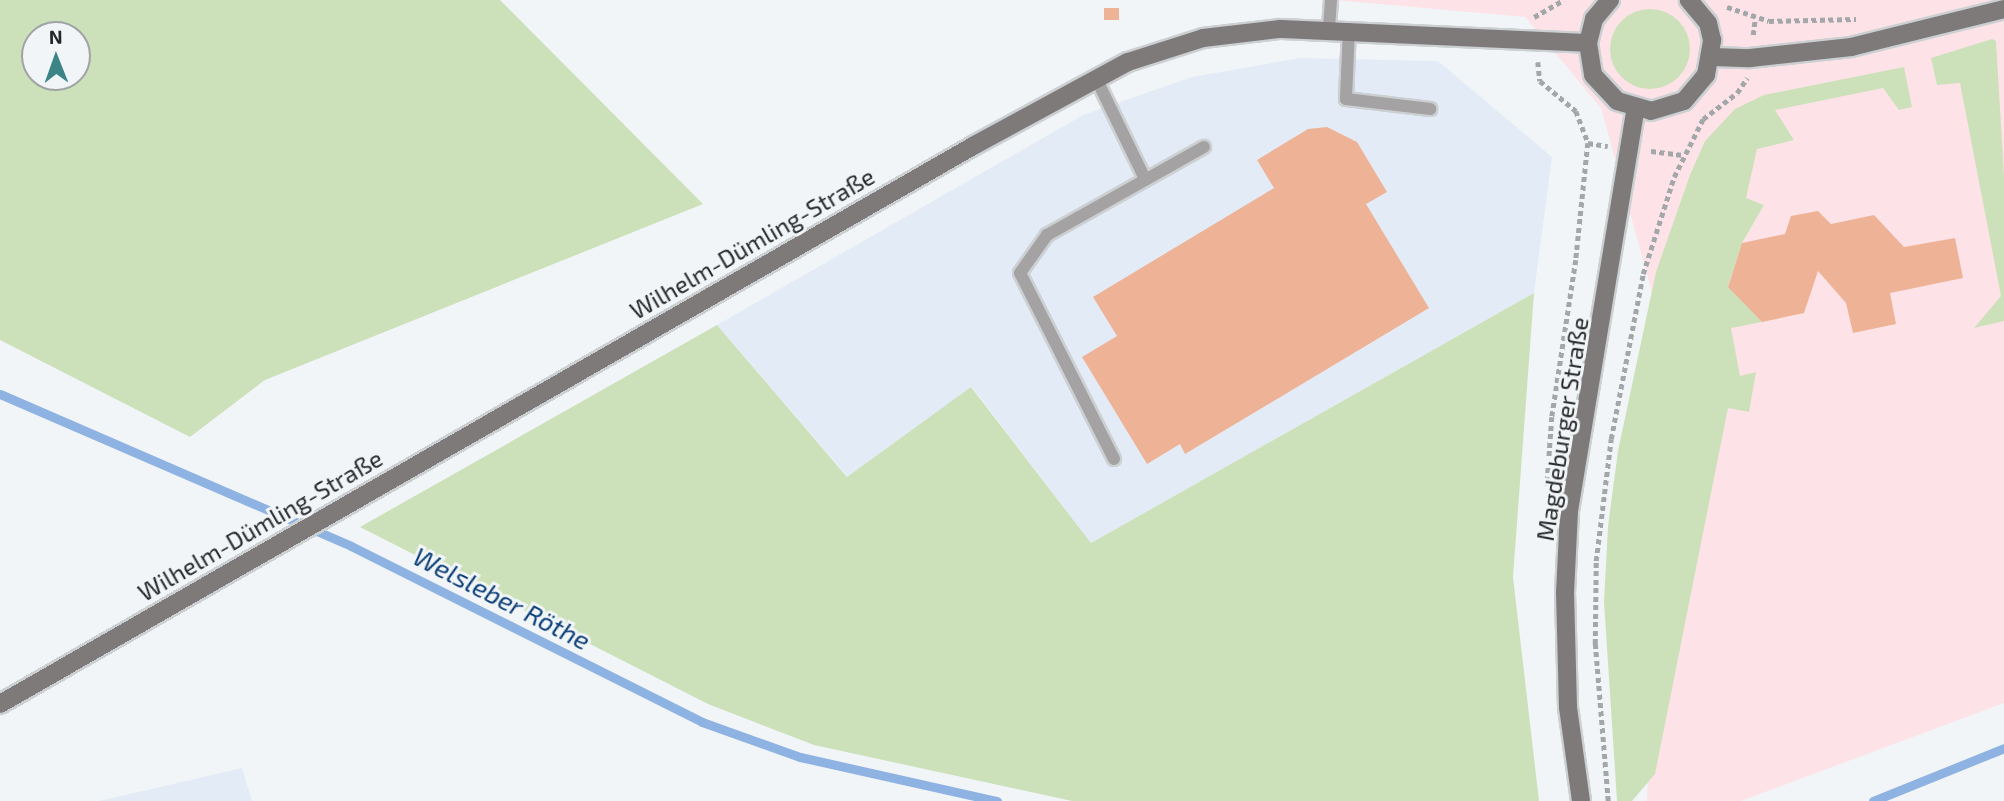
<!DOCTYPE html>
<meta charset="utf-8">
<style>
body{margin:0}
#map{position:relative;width:2004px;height:801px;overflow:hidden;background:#f1f5f8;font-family:"Exo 2",sans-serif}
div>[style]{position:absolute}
.commercial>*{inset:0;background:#fde3e8}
.built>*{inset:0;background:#e3ecf6}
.green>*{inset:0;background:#cce1ba}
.round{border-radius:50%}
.stream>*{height:9px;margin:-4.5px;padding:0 4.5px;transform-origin:4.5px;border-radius:4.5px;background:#8eb3e2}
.building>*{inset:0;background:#eeb397}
.path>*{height:4.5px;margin-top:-2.25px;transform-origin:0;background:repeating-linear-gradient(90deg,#a4a7a9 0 5px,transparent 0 8.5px)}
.roads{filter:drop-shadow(2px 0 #ccd0d3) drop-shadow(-2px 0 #ccd0d3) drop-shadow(0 2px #ccd0d3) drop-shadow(0 -2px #ccd0d3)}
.lane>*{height:12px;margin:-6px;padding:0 6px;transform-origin:6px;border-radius:6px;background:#a4a2a2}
.secondary>*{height:18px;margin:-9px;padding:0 9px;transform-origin:9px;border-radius:9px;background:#7e7a7a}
span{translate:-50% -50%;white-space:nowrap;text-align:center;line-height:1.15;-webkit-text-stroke:6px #f1f5f8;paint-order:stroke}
.street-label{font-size:24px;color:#262728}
.water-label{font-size:26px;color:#0c3f78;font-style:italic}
.north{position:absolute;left:21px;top:21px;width:70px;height:70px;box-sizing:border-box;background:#f1f5f8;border:2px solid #a0a3a5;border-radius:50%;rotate:359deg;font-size:19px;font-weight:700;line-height:28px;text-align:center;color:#262728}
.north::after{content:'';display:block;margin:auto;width:24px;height:32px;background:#3c8485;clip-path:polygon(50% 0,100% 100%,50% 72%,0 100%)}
</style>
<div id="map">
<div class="commercial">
<div style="clip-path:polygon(1334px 0,2004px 0,2004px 703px,1741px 801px,1647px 801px,1661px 325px,1601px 108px,1525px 17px)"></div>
</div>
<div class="built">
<div style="clip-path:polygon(1300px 58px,1438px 61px,1552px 157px,1534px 293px,1091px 543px,972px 387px,848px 477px,717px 325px,1083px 115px,1192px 77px)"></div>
<div style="clip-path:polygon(242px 768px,252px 801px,99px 801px)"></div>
</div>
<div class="green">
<div style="clip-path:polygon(evenodd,0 0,500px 0,703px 204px,265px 380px,190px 437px,0 340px,0 0,35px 35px,77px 35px,77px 77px,35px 77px,35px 35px)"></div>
<div class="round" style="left:1610px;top:9px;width:80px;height:80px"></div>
<div style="clip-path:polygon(1992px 39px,1996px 41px,2004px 176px,2004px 321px,1974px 328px,2001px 296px,1960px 83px,1937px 85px,1931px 58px)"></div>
<div style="clip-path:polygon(1904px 67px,1912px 107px,1899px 110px,1883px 88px,1775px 110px,1794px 140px,1757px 149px,1746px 198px,1764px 205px,1742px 243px,1728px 286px,1762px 322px,1731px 328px,1740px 376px,1756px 372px,1749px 412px,1728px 408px,1655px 774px,1632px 801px,1617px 801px,1604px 602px,1608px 526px,1618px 451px,1656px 272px,1690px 175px,1705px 141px,1735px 109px,1764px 95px)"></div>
<div style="clip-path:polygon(1534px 293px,1513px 577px,1539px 801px,1072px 801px,814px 745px,708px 704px,360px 527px,717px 325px,847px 477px,971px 387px,1091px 543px)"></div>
</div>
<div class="stream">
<div style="left:0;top:394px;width:382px;rotate:23.4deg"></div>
<div style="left:351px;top:546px;width:393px;rotate:26.6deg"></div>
<div style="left:702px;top:722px;width:104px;rotate:19.7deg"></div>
<div style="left:800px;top:757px;width:202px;rotate:12.6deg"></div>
<div style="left:1873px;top:801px;width:141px;rotate:-22deg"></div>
</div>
<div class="building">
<div style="clip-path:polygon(1104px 8px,1119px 8px,1119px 20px,1104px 20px)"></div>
<div style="clip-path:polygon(1327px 127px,1357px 142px,1387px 192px,1366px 204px,1429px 308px,1185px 454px,1180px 444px,1147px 464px,1082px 357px,1117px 336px,1093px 297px,1274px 188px,1257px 160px,1308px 129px)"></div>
<div style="clip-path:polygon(1818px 211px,1831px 224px,1874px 215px,1904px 247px,1955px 238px,1963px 278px,1890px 293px,1896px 324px,1853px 333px,1846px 303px,1818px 271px,1804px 313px,1762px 322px,1728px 287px,1742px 243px,1785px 234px,1791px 216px)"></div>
</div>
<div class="path">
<div style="left:1727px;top:7px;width:44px;rotate:18.4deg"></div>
<div style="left:1769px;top:21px;width:87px;rotate:-1.3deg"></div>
<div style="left:1534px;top:17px;width:34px;rotate:-30deg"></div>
<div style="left:1753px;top:35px;width:16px;rotate:-83deg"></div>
<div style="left:1538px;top:62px;width:19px;rotate:84deg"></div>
<div style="left:1540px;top:81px;width:47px;rotate:39.8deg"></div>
<div style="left:1576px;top:111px;width:34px;rotate:69deg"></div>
<div style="left:1588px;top:143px;width:118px;rotate:95.9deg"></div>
<div style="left:1576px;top:260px;width:159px;rotate:98.7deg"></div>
<div style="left:1552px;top:417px;width:69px;rotate:94.1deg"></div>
<div style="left:1588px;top:143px;width:20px;rotate:9deg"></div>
<div style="left:1651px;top:151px;width:32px;rotate:7deg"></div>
<div style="left:1608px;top:801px;width:158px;rotate:-94.7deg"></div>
<div style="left:1595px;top:644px;width:83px;rotate:-89.3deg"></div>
<div style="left:1596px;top:561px;width:123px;rotate:-83deg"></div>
<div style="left:1611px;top:439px;width:168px;rotate:-79deg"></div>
<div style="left:1643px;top:274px;width:102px;rotate:-72.3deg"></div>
<div style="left:1674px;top:177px;width:65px;rotate:-63.4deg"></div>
<div style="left:1703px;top:119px;width:43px;rotate:-37.4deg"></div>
<div style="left:1737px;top:93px;width:18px;rotate:-56deg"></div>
</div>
<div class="roads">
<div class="lane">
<div style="left:1329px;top:28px;width:28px;rotate:-86deg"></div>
<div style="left:1349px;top:29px;width:70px;rotate:92.5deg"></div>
<div style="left:1346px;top:99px;width:85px;rotate:6.8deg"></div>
<div style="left:1096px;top:78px;width:112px;rotate:64.1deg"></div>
<div style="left:1114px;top:459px;width:208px;rotate:-116.8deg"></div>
<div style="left:1020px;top:273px;width:47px;rotate:-54.6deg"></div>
<div style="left:1047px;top:235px;width:180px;rotate:-29.3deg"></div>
</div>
<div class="secondary">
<div style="left:1610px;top:0;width:25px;rotate:130deg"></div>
<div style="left:1594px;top:19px;width:25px;rotate:104deg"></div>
<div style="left:1588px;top:43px;width:32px;rotate:81deg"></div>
<div style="left:1593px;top:75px;width:35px;rotate:47deg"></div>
<div style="left:1617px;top:101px;width:35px;rotate:16deg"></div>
<div style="left:1651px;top:111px;width:34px;rotate:-17deg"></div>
<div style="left:1684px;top:101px;width:34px;rotate:-50deg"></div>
<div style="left:1706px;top:75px;width:36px;rotate:-80deg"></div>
<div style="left:1712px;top:40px;width:17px;rotate:-103deg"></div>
<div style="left:1708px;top:23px;width:30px;rotate:-130deg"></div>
<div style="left:1712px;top:57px;width:38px;rotate:2deg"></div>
<div style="left:1750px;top:58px;width:102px;rotate:-6.2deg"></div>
<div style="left:1851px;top:47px;width:158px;rotate:-13.9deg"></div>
<div style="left:0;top:704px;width:1122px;rotate:-29.83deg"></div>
<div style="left:973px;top:146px;width:176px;rotate:-28.5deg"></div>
<div style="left:1128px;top:62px;width:79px;rotate:-17.7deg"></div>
<div style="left:1203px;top:38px;width:78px;rotate:-6.7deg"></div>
<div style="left:1280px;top:29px;width:308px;rotate:2.6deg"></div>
<div style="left:1581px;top:801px;width:95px;rotate:-97.9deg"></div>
<div style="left:1568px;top:707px;width:114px;rotate:-91.5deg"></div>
<div style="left:1565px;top:593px;width:82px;rotate:-87.2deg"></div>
<div style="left:1569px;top:511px;width:409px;rotate:-80.6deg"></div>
</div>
</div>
<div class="street-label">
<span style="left:752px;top:243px;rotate:-30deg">Wilhelm-Dümling-Straße</span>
<span style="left:1562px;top:429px;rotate:-81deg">Magdeburger Straße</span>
<span style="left:260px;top:525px;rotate:-30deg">Wilhelm-Dümling-Straße</span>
</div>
<div class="water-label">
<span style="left:502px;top:598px;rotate:27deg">Welsleber Röthe</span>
</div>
<div class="north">N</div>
</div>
